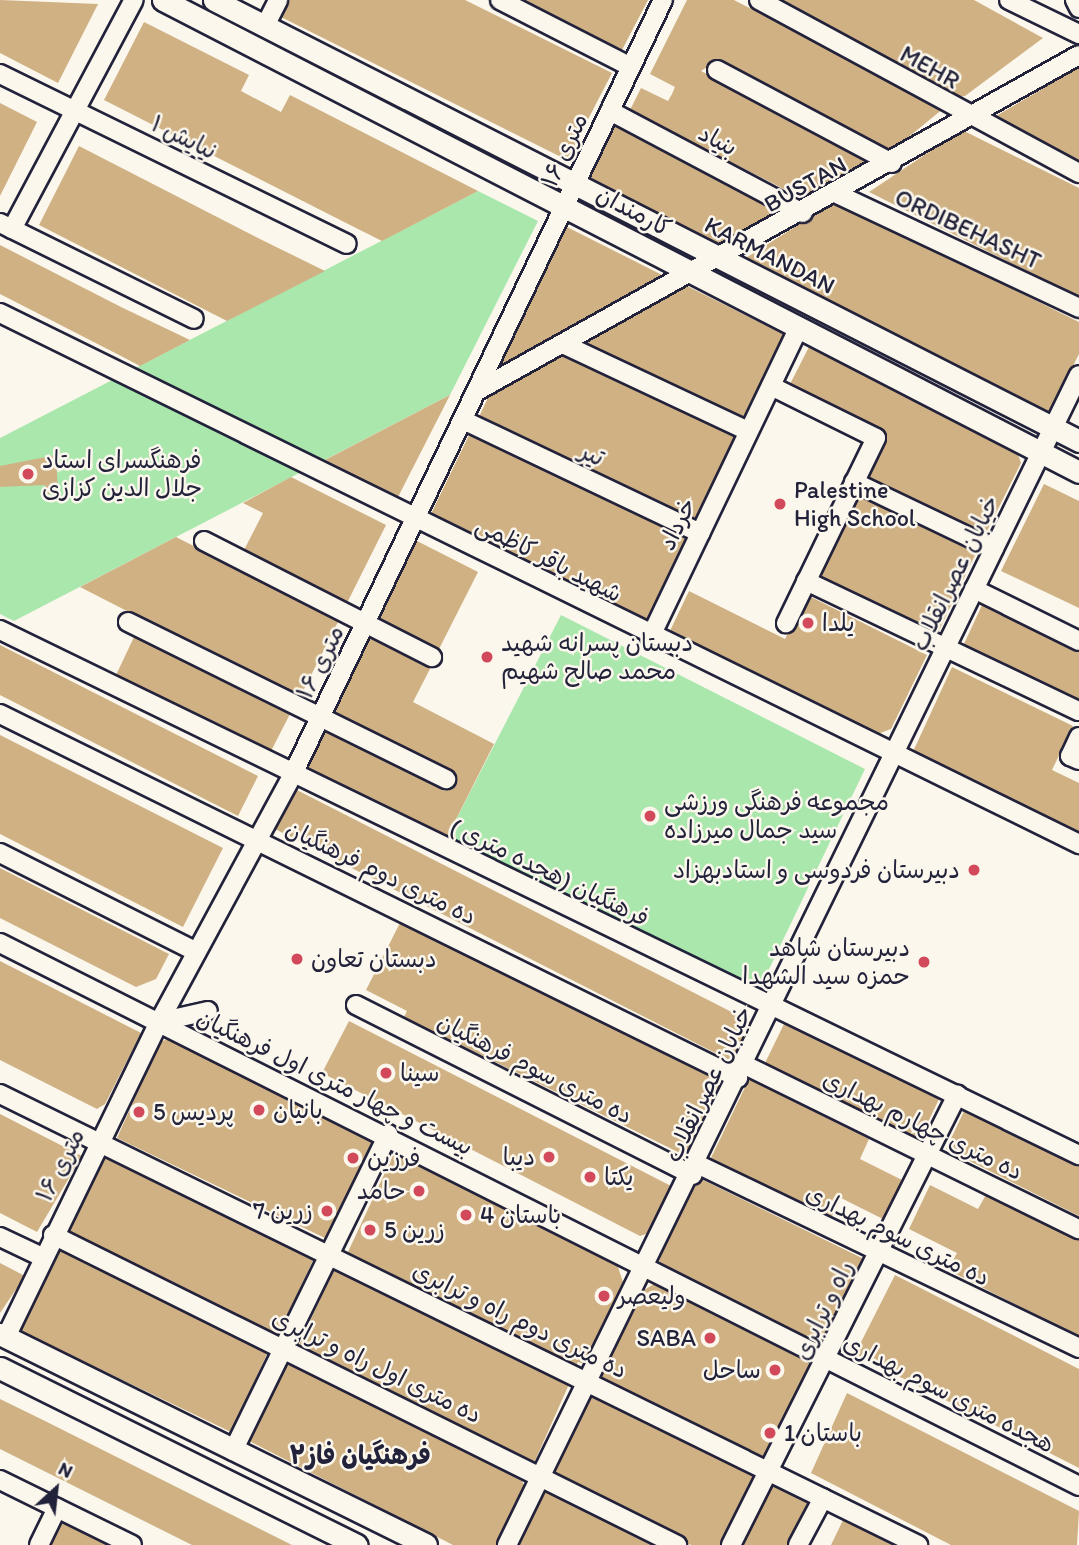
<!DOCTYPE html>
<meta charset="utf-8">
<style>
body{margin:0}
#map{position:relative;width:1079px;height:1545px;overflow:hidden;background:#fbf7ec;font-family:Itim,"Playpen Sans Arabic",sans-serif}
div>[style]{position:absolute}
.green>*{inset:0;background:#aae7ad}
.building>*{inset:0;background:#d0b184}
.roads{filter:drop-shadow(2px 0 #22223b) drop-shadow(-2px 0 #22223b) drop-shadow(0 2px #22223b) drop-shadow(0 -2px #22223b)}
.minor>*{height:18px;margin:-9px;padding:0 9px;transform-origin:9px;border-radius:9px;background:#fbf7ec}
.major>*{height:21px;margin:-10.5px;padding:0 10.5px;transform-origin:10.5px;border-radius:10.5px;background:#fbf7ec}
.dots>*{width:19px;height:19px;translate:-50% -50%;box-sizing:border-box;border:4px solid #fbf7ec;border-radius:50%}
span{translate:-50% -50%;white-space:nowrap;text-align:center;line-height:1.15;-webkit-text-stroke:5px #fbf7ec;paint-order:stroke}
.street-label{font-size:24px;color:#22223b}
.poi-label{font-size:24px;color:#22223b}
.left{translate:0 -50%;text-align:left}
.right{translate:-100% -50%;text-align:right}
.neighbourhood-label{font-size:26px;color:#22223b;font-weight:700}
.north{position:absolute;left:21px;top:1454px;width:70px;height:70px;-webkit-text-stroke:5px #fbf7ec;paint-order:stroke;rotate:27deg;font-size:19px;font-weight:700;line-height:28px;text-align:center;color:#22223b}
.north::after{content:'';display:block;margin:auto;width:24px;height:32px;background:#22223b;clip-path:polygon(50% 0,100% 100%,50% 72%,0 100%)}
</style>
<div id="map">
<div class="green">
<div style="clip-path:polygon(478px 191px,538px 221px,450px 395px,14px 621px,0 614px,0 438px)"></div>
<div style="clip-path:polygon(561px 615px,865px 769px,759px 990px,445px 841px)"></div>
</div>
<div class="building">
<div style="clip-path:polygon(0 0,98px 4px,58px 83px,0 53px)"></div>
<div style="clip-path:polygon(287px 0,465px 0,612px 73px,567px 160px,279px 16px)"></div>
<div style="clip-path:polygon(523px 0,648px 0,622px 50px)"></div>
<div style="clip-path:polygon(687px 0,734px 0,944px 108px,889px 153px,712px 64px,701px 71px,870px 159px,807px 201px,630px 110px,641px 88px,668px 101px,672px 94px,675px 87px,650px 74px)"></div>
<div style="clip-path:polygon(771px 0,974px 0,1043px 38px,965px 96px,955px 97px)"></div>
<div style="clip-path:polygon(144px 22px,249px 75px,241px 91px,281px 112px,290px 95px,478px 191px,382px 241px,352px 226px,104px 100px)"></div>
<div style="clip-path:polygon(1079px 65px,1079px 165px,989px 120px,1039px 91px)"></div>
<div style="clip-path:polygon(0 103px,37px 122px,0 196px)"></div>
<div style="clip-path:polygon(612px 118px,793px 211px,725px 251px,582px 177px)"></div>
<div style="clip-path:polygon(962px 130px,1079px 188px,1079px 297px,869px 192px)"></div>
<div style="clip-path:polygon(79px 146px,262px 240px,325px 271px,227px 321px,39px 225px)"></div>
<div style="clip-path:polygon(836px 201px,1079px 322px,1079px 354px,1048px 415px,741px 261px)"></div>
<div style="clip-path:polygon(565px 226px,672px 280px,486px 383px)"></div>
<div style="clip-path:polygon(0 245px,121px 307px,190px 340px,140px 366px,121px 356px,0 294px)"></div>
<div style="clip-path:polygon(681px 283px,785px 335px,743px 423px,581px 342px)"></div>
<div style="clip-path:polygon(810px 345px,1015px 446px,1021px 463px,983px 539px,863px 479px,885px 436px,788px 388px)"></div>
<div style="clip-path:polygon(560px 349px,737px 436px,695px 524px,479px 417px,492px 389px)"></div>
<div style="clip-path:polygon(450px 395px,397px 499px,323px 461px)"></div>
<div style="clip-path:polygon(471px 431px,688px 538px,645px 626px,429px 518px)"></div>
<div style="clip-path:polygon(56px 455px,58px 494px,45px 494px,45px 485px,0 487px,0 466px)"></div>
<div style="clip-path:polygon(291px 477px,386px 525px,346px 605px,243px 552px,263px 513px,243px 503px)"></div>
<div style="clip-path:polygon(1044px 484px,1079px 501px,1079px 608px,1001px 571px)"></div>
<div style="clip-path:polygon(857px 492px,977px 551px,935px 639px,815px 579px)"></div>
<div style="clip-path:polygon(176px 537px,339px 620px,299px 699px,80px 587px)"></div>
<div style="clip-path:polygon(417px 541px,478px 572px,438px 651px,377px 620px)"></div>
<div style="clip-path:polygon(689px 591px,785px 639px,807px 595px,927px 655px,891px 729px,872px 736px,668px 635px)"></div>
<div style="clip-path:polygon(983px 603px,1079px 650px,1079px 704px,963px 646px)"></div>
<div style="clip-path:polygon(372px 632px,433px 663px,413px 702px,494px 744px,445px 841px,303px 768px,323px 729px,445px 791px,453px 773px,332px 711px)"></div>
<div style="clip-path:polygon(135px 635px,290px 714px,270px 753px,116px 675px)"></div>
<div style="clip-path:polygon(0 645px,258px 776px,238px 816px,0 695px)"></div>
<div style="clip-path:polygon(952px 667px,1073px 726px,1052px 770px,1079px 783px,1079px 836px,911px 756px)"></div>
<div style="clip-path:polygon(0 735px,223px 848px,183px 927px,0 834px)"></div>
<div style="clip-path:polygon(291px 787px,759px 1026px,739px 1065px,271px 827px)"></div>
<div style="clip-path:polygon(0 868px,169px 954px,156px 979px,136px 987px,0 918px)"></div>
<div style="clip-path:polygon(403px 917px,728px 1083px,690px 1158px,404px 1017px,407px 1011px,366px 990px)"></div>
<div style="clip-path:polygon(0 961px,141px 1033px,105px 1104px,97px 1109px,0 1060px)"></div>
<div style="clip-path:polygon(786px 1020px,940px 1097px,919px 1141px,765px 1063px)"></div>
<div style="clip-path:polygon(349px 1021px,675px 1188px,652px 1232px,640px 1236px,322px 1073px)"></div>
<div style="clip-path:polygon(176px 1036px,378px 1138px,327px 1239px,117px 1138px,160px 1042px)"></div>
<div style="clip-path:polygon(749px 1079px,869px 1139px,860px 1159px,908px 1183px,889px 1222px,841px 1198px,829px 1222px,709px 1162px)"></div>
<div style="clip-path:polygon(967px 1105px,1079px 1162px,1079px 1216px,946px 1149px)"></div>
<div style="clip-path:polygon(0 1114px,82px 1156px,37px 1232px,0 1213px)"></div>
<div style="clip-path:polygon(397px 1147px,615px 1258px,624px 1285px,584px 1364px,578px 1362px,574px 1369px,347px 1254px)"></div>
<div style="clip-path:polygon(105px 1150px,315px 1256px,278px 1336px,67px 1235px)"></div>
<div style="clip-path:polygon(699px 1178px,868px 1261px,823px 1348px,660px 1267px,659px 1258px)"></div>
<div style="clip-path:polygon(930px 1185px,978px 1209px,988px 1191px,1079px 1238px,1079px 1337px,948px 1270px,957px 1253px,909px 1229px)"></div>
<div style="clip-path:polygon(58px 1246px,268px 1352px,231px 1432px,20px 1331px)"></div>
<div style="clip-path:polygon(0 1263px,25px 1276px,0 1313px)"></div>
<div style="clip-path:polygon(337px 1263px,570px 1382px,534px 1463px,299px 1345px)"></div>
<div style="clip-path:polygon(895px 1275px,1079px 1369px,1079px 1468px,855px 1354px)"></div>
<div style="clip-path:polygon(657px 1282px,816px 1358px,768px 1463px,599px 1380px,638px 1294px)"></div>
<div style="clip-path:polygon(285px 1360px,522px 1481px,526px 1489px,498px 1545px,453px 1545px,245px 1439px)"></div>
<div style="clip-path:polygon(592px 1385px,763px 1472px,726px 1545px,691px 1545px,551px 1475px)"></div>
<div style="clip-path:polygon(847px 1393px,1079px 1511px,1077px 1545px,951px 1545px,811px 1473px)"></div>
<div style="clip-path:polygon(0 1399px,43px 1420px,292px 1545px,192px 1545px,0 1449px)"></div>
<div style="clip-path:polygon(772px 1477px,815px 1498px,792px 1545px,738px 1545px)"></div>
<div style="clip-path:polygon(544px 1490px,651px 1545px,516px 1545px)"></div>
<div style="clip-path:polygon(57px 1514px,120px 1545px,42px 1545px)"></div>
<div style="clip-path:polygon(844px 1518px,898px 1545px,831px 1545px)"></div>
</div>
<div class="roads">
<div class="minor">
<div style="left:500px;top:0;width:147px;rotate:27.1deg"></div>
<div style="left:759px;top:0;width:364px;rotate:28.4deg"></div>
<div style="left:1009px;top:0;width:78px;rotate:25.9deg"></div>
<div style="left:1075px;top:0;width:9px;rotate:63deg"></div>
<div style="left:265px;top:26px;width:29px;rotate:-63deg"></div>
<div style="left:717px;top:70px;width:198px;rotate:28deg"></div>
<div style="left:0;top:74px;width:386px;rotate:26.1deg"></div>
<div style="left:610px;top:111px;width:218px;rotate:27.9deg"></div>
<div style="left:837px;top:194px;width:268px;rotate:25.2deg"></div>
<div style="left:0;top:223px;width:216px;rotate:26.3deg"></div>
<div style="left:12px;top:229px;width:259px;rotate:-62deg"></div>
<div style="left:0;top:313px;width:1203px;rotate:26.2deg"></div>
<div style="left:563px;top:344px;width:204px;rotate:25.2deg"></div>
<div style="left:771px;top:386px;width:117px;rotate:26.3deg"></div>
<div style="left:876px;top:438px;width:206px;rotate:115.9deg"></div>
<div style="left:477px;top:391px;width:689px;rotate:-29.17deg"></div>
<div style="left:463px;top:420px;width:263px;rotate:25.5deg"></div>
<div style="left:854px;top:482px;width:155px;rotate:25.6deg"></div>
<div style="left:204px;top:541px;width:256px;rotate:27deg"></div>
<div style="left:806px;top:581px;width:302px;rotate:25.5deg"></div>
<div style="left:974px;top:589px;width:117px;rotate:26.3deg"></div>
<div style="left:128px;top:622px;width:355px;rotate:26.3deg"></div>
<div style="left:0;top:630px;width:1200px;rotate:25.95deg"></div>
<div style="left:650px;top:638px;width:345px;rotate:-64.4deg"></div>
<div style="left:0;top:714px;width:823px;rotate:26.25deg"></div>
<div style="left:1079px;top:737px;width:21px;rotate:115deg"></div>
<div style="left:1070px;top:756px;width:10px;rotate:24deg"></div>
<div style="left:0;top:853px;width:220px;rotate:26.7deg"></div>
<div style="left:0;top:943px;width:1208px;rotate:26.71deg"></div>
<div style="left:356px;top:1005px;width:377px;rotate:26.8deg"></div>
<div style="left:159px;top:1022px;width:50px;rotate:-12.7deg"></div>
<div style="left:745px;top:1065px;width:372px;rotate:26.2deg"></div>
<div style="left:0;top:1094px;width:1023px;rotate:26.16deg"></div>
<div style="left:697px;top:1164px;width:424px;rotate:25.7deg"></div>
<div style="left:53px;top:1235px;width:697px;rotate:26.42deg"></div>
<div style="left:0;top:1237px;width:47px;rotate:25.5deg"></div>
<div style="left:6px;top:1337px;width:350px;rotate:-64.1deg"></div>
<div style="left:159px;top:1022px;width:280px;rotate:-61.6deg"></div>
<div style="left:292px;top:776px;width:860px;rotate:-64.45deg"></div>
<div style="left:233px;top:1451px;width:353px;rotate:-63.9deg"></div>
<div style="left:0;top:1480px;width:147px;rotate:26.2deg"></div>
<div style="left:39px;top:1545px;width:41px;rotate:-64.1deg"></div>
<div style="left:507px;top:1545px;width:1302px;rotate:-63.95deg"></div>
<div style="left:731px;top:1545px;width:504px;rotate:-63.33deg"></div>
<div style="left:798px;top:1545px;width:53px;rotate:-62deg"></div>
</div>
<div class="major">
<div style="left:163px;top:0;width:1030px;rotate:27.26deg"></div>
<div style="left:214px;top:0;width:971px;rotate:27.01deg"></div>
<div style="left:0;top:1334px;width:475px;rotate:26.3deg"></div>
<div style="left:0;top:1368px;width:398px;rotate:26.4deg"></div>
</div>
</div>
<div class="dots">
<div style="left:28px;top:474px;background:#d1495b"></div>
<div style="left:780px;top:504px;background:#d1495b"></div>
<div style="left:808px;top:623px;background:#d1495b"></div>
<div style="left:487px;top:657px;background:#d1495b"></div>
<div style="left:650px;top:816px;background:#d1495b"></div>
<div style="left:974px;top:870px;background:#d1495b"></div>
<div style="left:297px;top:959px;background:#d1495b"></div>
<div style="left:924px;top:962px;background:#d1495b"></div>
<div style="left:386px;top:1073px;background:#d1495b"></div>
<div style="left:259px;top:1110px;background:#d1495b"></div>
<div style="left:139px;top:1112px;background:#d1495b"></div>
<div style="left:549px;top:1157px;background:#d1495b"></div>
<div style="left:353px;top:1158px;background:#d1495b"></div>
<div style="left:590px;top:1177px;background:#d1495b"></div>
<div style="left:419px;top:1191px;background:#d1495b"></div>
<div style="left:327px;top:1211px;background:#d1495b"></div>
<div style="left:466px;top:1215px;background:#d1495b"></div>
<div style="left:370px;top:1230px;background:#d1495b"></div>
<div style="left:604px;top:1296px;background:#d1495b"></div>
<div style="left:710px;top:1338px;background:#d1495b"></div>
<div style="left:775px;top:1370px;background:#d1495b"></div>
<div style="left:770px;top:1433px;background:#d1495b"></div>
</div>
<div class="street-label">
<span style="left:930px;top:67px;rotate:29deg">MEHR</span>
<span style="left:184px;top:137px;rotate:26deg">نیایش ۱</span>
<span style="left:718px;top:140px;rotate:28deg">بنیاد</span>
<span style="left:564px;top:150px;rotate:-65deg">۱۶ متری</span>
<span style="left:805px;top:184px;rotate:-29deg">BUSTAN</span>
<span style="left:634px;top:211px;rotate:28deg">کارمندان</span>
<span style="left:968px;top:229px;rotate:25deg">ORDIBEHASHT</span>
<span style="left:770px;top:255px;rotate:27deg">KARMANDAN</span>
<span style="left:592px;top:454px;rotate:25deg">تیر</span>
<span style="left:677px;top:524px;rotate:-64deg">خرداد</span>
<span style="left:549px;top:559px;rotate:27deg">شهید باقر کاظمی</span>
<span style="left:955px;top:573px;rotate:-64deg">خیابان عصرانقلاب</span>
<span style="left:320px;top:662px;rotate:-64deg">۱۶ متری</span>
<span style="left:381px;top:872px;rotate:26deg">ده متری دوم فرهنگیان</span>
<span style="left:550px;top:872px;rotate:26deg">فرهنگیان (هجده متری )</span>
<span style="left:535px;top:1068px;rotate:27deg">ده متری سوم فرهنگیان</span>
<span style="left:335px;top:1082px;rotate:26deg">بیست و چهار متری اول فرهنگیان</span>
<span style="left:708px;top:1084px;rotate:-64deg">خیابان عصرانقلاب</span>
<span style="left:923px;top:1125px;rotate:26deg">ده متری چهارم بهداری</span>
<span style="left:60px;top:1165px;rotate:-63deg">۱۶ متری</span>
<span style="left:898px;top:1235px;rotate:26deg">ده متری سوم بهداری</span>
<span style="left:823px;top:1310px;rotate:-64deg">راه و ترابری</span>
<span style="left:520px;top:1320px;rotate:26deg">ده متری دوم راه و ترابری</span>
<span style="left:377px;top:1366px;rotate:26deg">ده متری اول راه و ترابری</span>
<span style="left:949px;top:1393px;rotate:27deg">هجده متری سوم بهداری</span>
</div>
<div class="poi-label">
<span class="left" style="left:42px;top:474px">فرهنگسرای استاد<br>جلال الدین کزازی</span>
<span class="left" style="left:794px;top:504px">Palestine<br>High School</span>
<span class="left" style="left:822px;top:623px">یلدا</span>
<span class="left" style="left:501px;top:657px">دبستان پسرانه شهید<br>محمد صالح شهیم</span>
<span class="left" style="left:664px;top:816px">مجموعه فرهنگی ورزشی<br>سید جمال میرزاده</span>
<span class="right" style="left:960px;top:870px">دبیرستان فردوسی و استادبهزاد</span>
<span class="right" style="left:910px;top:962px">دبیرستان شاهد<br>حمزه سید الشهدا</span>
<span class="left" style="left:311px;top:959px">دبستان تعاون</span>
<span class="left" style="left:400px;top:1073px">سینا</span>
<span class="left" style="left:273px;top:1110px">بانیان</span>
<span class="left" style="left:153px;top:1112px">پردیس 5</span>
<span class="right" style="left:535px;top:1157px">دیبا</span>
<span class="left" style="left:367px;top:1158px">فرزین</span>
<span class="left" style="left:604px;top:1177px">یکتا</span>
<span class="right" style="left:405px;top:1191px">حامد</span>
<span class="right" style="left:313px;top:1211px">زرین 7</span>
<span class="left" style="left:480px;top:1215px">باستان 4</span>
<span class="left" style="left:384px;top:1230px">زرین 5</span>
<span class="left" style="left:618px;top:1296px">ولیعصر</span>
<span class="right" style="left:696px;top:1338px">SABA</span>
<span class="right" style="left:761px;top:1370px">ساحل</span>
<span class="left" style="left:784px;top:1433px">باستان 1</span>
</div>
<div class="neighbourhood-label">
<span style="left:360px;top:1456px">فرهنگیان فاز۲</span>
</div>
<div class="north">N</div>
</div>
